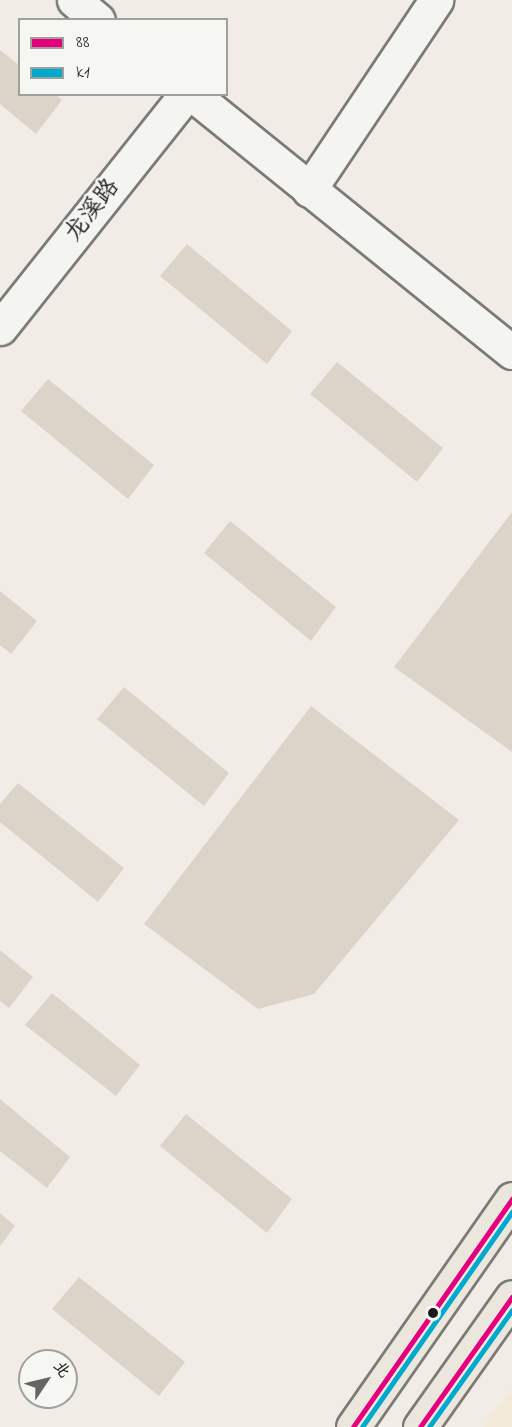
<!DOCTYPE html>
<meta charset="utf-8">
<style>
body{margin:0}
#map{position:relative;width:512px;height:1427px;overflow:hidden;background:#f1ede6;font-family:"Indie Flower","LXGW WenKai TC",sans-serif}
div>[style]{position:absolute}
.built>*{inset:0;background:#f3e9d9}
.building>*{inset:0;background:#dcd3c9}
.roads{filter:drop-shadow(2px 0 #7c7a77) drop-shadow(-2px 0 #7c7a77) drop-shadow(0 2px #7c7a77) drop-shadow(0 -2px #7c7a77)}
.minor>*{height:33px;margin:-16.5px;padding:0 16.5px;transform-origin:16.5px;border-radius:16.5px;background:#f4f4f1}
.major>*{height:33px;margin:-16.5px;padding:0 16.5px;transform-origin:16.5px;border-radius:16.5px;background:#ebe7dd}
.bus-1>*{height:4.5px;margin:-2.25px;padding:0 2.25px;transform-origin:2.25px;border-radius:2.25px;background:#e5007d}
.bus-2>*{height:4.5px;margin:-2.25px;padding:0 2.25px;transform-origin:2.25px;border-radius:2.25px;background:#00a9ce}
.dots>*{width:16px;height:16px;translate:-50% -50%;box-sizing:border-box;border:3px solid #f6f6f2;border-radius:50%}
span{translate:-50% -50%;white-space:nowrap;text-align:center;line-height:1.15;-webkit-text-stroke:5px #f6f6f2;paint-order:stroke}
.street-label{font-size:24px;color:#1c1c1c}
.legend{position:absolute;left:18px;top:18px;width:210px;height:78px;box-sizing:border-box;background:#f6f6f2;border:2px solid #9f9f9c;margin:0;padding:8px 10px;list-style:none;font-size:18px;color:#1c1c1c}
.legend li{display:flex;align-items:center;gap:12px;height:30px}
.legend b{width:30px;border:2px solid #9f9f9c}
.north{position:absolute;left:18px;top:1349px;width:60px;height:60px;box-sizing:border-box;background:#f6f6f2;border:2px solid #9f9f9c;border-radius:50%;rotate:55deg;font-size:16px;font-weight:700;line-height:24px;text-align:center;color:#1c1c1c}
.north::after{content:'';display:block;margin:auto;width:21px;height:27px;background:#676563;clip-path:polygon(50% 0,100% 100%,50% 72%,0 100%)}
</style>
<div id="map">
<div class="built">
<div style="clip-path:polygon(512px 1388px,512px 1427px,483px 1427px)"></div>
</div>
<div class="building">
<div style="clip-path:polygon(0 50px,20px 66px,20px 94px,55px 94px,62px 100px,36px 134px,0 104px)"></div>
<div style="clip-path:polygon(187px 244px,292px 331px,267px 364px,160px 276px)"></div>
<div style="clip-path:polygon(337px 362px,443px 448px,417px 482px,310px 394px)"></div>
<div style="clip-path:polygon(48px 379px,154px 465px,128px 499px,21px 411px)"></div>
<div style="clip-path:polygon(512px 512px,512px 752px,394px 667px)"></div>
<div style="clip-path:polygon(230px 521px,336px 607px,311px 641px,204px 553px)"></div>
<div style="clip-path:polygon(0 591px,37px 621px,11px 654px,0 645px)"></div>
<div style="clip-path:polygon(124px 687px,229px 773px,204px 806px,97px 719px)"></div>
<div style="clip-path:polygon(311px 706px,459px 820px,314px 994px,258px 1009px,144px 924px)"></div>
<div style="clip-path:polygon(18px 783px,124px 868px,98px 902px,0 822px,0 804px)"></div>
<div style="clip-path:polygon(0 950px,33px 977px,9px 1008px,0 1001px)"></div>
<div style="clip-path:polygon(52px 993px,140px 1065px,116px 1096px,25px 1025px)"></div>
<div style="clip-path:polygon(0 1099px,70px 1157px,47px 1188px,0 1151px)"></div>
<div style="clip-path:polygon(186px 1114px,292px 1199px,267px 1233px,160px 1146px)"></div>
<div style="clip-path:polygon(0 1213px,15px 1226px,0 1246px)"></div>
<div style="clip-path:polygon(79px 1277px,185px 1362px,159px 1396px,52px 1309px)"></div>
</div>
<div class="roads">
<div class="minor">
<div style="left:74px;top:0;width:31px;rotate:40deg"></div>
<div style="left:192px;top:94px;width:411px;rotate:38.9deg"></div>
<div style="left:309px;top:190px;width:229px;rotate:-56.2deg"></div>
<div style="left:0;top:328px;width:299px;rotate:-51.5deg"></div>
</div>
<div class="major">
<div style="left:353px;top:1427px;width:278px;rotate:-55.1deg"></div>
<div style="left:420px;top:1427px;width:159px;rotate:-54.7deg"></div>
</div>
</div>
<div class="bus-1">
<div style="left:353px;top:1427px;width:278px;rotate:-55.1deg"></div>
<div style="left:420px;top:1427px;width:159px;rotate:-54.7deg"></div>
</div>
<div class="bus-2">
<div style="left:362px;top:1427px;width:262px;rotate:-55.1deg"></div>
<div style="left:429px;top:1427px;width:143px;rotate:-54.6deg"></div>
</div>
<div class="dots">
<div style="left:433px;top:1313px;background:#1c1c1c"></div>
</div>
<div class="street-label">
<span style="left:93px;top:211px;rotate:-52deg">龙溪路</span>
</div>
<ul class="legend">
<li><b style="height:8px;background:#e5007d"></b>88</li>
<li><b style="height:8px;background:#00a9ce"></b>k1</li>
</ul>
<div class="north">北</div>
</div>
